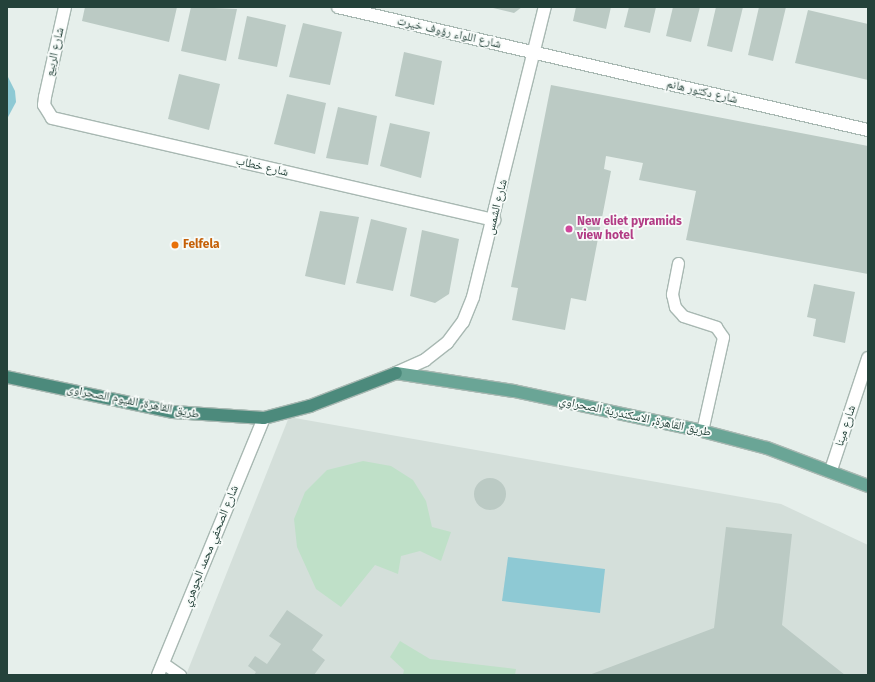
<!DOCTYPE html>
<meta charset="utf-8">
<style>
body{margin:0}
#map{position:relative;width:875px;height:682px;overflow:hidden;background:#e6efeb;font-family:"Fira Sans","Noto Naskh Arabic",sans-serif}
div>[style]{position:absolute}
.built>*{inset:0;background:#d4dfda}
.green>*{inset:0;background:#bfe0c8}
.water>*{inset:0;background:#8ec9d4}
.building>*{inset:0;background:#bbcac4}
.round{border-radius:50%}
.roads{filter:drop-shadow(1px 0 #a8b8b2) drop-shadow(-1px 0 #a8b8b2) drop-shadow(0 1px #a8b8b2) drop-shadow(0 -1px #a8b8b2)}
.service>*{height:11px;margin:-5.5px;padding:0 5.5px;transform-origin:5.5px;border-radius:5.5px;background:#fff}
.minor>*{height:12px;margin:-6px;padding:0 6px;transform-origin:6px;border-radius:6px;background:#fff}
.primary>*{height:12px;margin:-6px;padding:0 6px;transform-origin:6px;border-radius:6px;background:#6aa596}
.trunk>*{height:12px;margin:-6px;padding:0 6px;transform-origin:6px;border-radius:6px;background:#4c8a7c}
.dots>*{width:11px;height:11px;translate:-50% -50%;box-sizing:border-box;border:2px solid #f7fbf9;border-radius:50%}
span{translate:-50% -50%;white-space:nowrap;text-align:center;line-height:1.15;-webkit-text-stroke:3.5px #f7fbf9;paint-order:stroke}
.street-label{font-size:12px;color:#24423a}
.hotel-label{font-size:12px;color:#b23c85;font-weight:700}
.left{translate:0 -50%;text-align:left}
.food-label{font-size:12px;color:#c56008;font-weight:700}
.frame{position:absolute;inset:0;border:8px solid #24423a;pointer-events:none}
</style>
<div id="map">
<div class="built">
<div style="clip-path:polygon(289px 417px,781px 504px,868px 545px,868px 675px,186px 675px)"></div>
</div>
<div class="green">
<div style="clip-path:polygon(363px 461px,391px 466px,413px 480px,426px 501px,432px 527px,451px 532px,441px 561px,420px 551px,401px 556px,398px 574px,375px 565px,341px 607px,316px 589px,297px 547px,294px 519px,305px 492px,327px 470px)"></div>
<div style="clip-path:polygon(400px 641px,430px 659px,516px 669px,515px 675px,403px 675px,404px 670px,390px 657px)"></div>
</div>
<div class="water">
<div style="clip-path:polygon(7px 75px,15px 91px,16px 102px,7px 119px)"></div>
<div style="clip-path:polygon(508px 557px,605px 569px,600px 613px,502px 601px)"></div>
</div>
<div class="building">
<div style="clip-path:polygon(85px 7px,177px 7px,169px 42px,82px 21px)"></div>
<div style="clip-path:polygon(191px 7px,237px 9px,226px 61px,181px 51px)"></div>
<div style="clip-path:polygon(489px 7px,522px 7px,514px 13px)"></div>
<div style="clip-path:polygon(576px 7px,611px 7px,606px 29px,573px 21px)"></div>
<div style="clip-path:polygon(629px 7px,656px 7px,650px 33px,624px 27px)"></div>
<div style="clip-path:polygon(673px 7px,700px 7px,691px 42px,666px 36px)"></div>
<div style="clip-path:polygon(716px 7px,743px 7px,732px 52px,707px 46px)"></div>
<div style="clip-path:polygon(759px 7px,786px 7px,773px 61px,748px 55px)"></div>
<div style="clip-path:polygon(808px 10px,868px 24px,868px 80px,795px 63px)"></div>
<div style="clip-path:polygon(247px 16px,286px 25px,277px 67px,238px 59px)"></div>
<div style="clip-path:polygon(303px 23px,342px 32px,330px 85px,289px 77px)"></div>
<div style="clip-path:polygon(404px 52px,442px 61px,434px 105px,395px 96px)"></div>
<div style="clip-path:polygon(179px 74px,220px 84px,209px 130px,168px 119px)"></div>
<div style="clip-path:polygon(551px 85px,868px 146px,868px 274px,686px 240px,696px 191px,639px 180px,643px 163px,606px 156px,604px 169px,611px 171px,586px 301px,571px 298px,565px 330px,512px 320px,518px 288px,511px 287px)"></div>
<div style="clip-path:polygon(287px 94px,326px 103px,315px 154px,274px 144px)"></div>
<div style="clip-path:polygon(338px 107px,377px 116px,368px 165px,326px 158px)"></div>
<div style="clip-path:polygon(390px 123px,430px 132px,421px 178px,380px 166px)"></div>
<div style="clip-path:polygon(320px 211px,359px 217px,345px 285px,305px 276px)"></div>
<div style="clip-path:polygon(371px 219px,407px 228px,393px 291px,356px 283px)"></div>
<div style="clip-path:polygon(422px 230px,459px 239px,449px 294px,435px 303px,410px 296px)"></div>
<div style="clip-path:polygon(814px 284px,855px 292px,845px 343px,813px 336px,816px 319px,807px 317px)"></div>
<div class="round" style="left:474px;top:478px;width:32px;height:32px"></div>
<div style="clip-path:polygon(726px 527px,792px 534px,782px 625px,845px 675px,589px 675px,714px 628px)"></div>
<div style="clip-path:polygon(287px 610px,323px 635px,312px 650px,325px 660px,314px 675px,254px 675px,256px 672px,248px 666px,255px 656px,267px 664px,281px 644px,269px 636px)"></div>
</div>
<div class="roads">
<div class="service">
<div style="left:678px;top:263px;width:32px;rotate:101deg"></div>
<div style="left:672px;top:294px;width:13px;rotate:77deg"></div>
<div style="left:675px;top:307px;width:12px;rotate:48deg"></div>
<div style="left:683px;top:316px;width:35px;rotate:18deg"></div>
<div style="left:716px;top:327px;width:12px;rotate:55deg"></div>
<div style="left:723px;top:337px;width:96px;rotate:102.6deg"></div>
<div style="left:163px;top:663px;width:21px;rotate:35deg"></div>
</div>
<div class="minor">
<div style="left:65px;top:7px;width:92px;rotate:102.5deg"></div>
<div style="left:45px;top:97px;width:8px;rotate:97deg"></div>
<div style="left:44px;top:105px;width:15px;rotate:58deg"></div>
<div style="left:52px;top:118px;width:454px;rotate:13deg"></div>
<div style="left:338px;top:7px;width:544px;rotate:13.07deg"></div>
<div style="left:396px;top:373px;width:32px;rotate:-24deg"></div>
<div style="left:425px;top:360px;width:28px;rotate:-38deg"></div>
<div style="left:447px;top:343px;width:26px;rotate:-53deg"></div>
<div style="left:463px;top:322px;width:27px;rotate:-68deg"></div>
<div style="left:473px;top:297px;width:299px;rotate:-76.1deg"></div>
<div style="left:831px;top:470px;width:118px;rotate:-71.7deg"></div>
<div style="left:158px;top:675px;width:278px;rotate:-67.6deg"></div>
</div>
<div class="primary">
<div style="left:396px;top:373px;width:119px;rotate:8.7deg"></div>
<div style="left:514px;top:391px;width:192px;rotate:12deg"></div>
<div style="left:702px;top:431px;width:67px;rotate:14.7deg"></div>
<div style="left:767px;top:448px;width:108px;rotate:20.6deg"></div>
</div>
<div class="trunk">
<div style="left:7px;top:377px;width:170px;rotate:11.9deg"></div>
<div style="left:173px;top:412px;width:91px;rotate:3.8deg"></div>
<div style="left:264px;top:418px;width:48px;rotate:-14.6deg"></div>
<div style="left:310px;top:406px;width:92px;rotate:-21deg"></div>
</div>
</div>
<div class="dots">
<div style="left:569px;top:229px;background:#d1479c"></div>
<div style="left:175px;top:245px;background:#e8710a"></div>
</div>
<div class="street-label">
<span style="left:449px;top:33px;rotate:13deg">شارع اللواء رؤوف خيرت</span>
<span style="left:55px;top:52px;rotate:-77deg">شارع الربيع</span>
<span style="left:702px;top:92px;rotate:13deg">شارع دكتور هانم</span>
<span style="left:262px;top:167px;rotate:13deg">شارع خطاب</span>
<span style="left:497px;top:207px;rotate:-76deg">شارع الشمس</span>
<span style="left:133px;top:402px;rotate:11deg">طريق القاهرة, الفيوم الصحراوى</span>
<span style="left:635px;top:417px;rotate:12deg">طريق القاهرة, الاسكندرية الصحراوي</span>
<span style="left:846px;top:426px;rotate:-72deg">شارع مينا</span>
<span style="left:211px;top:546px;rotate:-68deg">شارع الصحفي محمد الجوهري</span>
</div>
<div class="hotel-label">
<span class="left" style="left:577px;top:229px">New eliet pyramids<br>view hotel</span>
</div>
<div class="food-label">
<span class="left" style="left:183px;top:245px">Felfela</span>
</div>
<div class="frame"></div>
</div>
